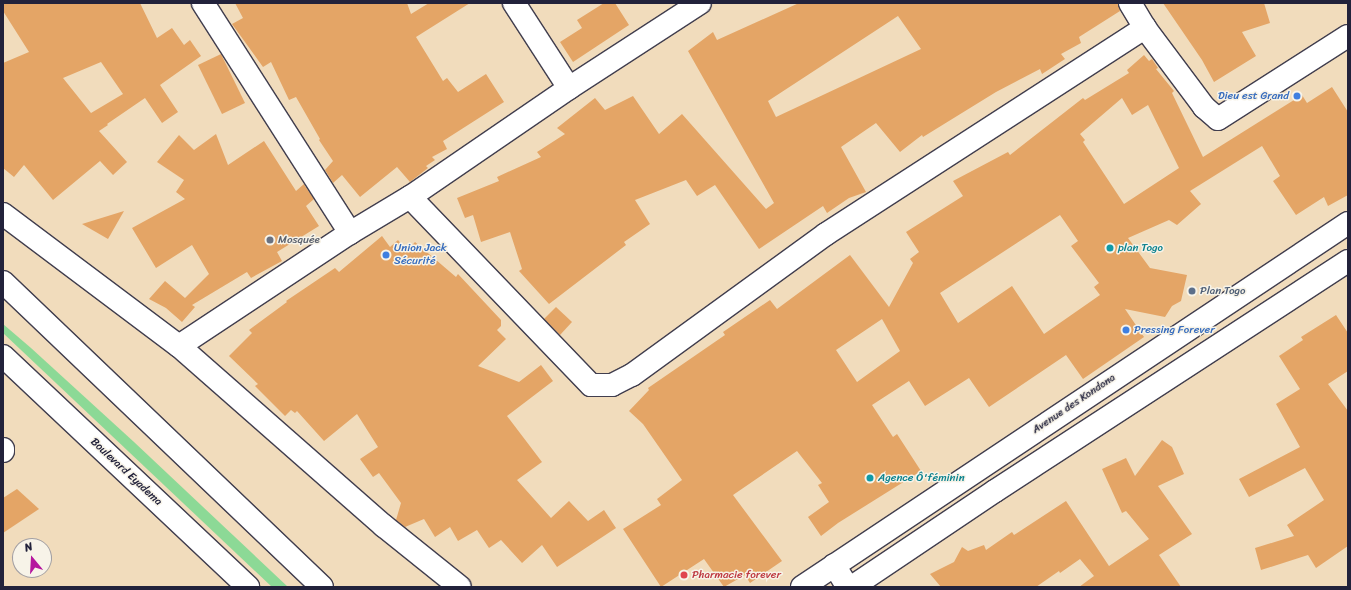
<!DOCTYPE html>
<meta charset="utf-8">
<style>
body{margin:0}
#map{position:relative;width:1351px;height:590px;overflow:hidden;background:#f1dcbc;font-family:Sriracha,sans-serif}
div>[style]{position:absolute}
.green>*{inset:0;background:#8cd996}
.building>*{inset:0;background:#e4a566}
.roads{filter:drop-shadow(1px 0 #413e4e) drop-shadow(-1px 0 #413e4e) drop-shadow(0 1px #413e4e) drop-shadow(0 -1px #413e4e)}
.street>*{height:22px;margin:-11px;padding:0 11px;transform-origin:11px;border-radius:11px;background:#fff}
.secondary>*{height:22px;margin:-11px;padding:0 11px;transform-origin:11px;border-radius:11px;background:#fff}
.highway>*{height:22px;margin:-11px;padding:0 11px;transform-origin:11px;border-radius:11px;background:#fff}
.dots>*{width:11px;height:11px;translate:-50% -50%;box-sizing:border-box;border:2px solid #f7f3e8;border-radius:50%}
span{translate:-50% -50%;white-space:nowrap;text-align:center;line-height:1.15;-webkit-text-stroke:3px #f7f3e8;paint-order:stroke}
.shop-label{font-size:11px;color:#366cbe}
.right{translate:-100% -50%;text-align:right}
.left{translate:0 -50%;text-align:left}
.worship-label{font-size:11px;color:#5b616d}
.culture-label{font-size:11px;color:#0d838f}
.service-label{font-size:11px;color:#4e5e75}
.street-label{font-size:11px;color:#22223b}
.health-label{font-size:11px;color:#be3a42}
.frame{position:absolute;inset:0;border:4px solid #22223b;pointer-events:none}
.north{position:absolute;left:12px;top:538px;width:40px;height:40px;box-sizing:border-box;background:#f7f3e8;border:1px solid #a29fa3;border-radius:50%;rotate:342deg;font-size:11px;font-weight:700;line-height:16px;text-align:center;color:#22223b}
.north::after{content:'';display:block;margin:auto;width:14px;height:18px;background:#b5179e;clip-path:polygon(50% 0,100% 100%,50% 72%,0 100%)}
</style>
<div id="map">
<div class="green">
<div style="clip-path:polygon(3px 324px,31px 348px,134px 442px,288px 587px,272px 587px,3px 333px)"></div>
</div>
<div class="building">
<div style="clip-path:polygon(evenodd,3px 3px,140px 3px,157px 38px,172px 28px,184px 45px,190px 40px,201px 56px,160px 85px,178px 112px,162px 123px,145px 98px,107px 124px,108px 125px,99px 131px,127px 162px,113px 175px,100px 161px,53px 200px,24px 165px,14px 177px,3px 168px,3px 63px,29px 52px,3px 11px,3px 3px,101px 62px,123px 94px,91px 113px,63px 78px,101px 62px)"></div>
<div style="clip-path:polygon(235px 3px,407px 3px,411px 14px,429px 3px,470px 3px,416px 37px,443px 81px,447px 78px,458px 92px,486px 74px,504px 102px,443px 141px,447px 149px,432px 157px,435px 160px,426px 166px,428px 168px,410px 182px,397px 167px,360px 197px,342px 175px,333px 183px,325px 170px,333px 161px,319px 140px,320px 139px,296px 97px,289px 100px,271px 62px,263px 67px,232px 24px,243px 18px)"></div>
<div style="clip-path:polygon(604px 3px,615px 3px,629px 25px,573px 62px,560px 42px,582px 28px,577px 20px)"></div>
<div style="clip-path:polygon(evenodd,799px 3px,1118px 3px,1120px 11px,1079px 37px,1081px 43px,1061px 54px,1065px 59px,1042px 74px,1040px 69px,996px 92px,923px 137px,922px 135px,900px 152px,876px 123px,841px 147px,866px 192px,849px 198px,827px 213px,823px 206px,759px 249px,715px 185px,697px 196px,686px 180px,635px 200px,650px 224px,624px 242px,626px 245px,549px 304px,519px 271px,522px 269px,510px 232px,481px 242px,473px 215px,465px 218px,457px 198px,499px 181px,497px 177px,541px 157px,537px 152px,565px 134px,557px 128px,595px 98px,605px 110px,633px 96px,659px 134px,682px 114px,766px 209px,774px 203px,688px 51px,713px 32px,717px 40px,799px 3px,898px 16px,921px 49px,776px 117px,768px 101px,898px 16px)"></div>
<div style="clip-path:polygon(1163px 3px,1264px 3px,1270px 23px,1242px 32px,1256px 56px,1214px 82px,1202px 60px)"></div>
<div style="clip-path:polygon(221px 54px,245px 103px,222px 114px,198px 65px)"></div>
<div style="clip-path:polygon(evenodd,1144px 55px,1149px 61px,1152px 59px,1158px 68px,1156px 69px,1174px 91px,1172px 93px,1203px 157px,1302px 95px,1307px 103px,1332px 87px,1348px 112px,1348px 195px,1328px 206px,1324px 197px,1296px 215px,1273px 181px,1280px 176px,1262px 146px,1190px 191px,1201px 204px,1177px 225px,1169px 220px,1128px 238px,1150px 268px,1187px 275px,1181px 301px,1172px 306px,1165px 317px,1125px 309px,1144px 337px,1083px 379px,1066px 355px,989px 407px,969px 378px,925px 406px,909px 381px,872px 405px,893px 437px,897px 434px,921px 471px,838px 523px,821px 536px,808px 517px,829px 502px,818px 485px,822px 483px,797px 451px,733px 495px,782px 561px,750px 583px,745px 575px,724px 587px,704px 559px,661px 587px,623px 529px,661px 505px,657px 499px,682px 480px,643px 424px,629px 411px,649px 390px,648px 388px,725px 335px,723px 332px,770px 300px,777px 309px,850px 255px,889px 307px,913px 263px,910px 259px,919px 252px,906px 232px,963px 196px,953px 181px,1008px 152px,1010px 155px,1083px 98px,1085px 100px,1129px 73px,1127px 70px,1144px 55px,1122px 98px,1132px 115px,1148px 105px,1179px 168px,1124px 204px,1083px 142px,1085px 140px,1080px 134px,1122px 98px,1144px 55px,1060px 215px,1078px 241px,1071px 246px,1099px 283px,1094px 287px,1100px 295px,1044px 334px,1012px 286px,958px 323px,940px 293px,1060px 215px,1144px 55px,882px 319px,900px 351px,857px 382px,836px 350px,882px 319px)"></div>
<div style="clip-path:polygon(216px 134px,228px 165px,264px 141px,296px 191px,304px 184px,305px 186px,314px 199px,306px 206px,319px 226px,277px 252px,282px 261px,251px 278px,247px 272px,192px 305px,195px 307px,182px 322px,166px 308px,149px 299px,165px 281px,185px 298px,209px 274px,192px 245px,156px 268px,132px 228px,185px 199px,176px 192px,184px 180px,157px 162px,179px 135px,194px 150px)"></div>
<div style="clip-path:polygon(124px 211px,108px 239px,82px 224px)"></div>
<div style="clip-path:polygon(382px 236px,390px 247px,398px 240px,407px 251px,415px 242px,456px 277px,458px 274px,501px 320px,501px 326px,497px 330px,506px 339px,478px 366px,519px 382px,541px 365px,553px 381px,507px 416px,542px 462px,517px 480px,551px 518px,569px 501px,588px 521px,604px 510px,616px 528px,557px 567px,542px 545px,522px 563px,501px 540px,489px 548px,477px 530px,458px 541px,450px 527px,435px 537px,424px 519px,405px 527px,396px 520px,401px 503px,379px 473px,373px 477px,360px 459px,378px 447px,357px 414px,324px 441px,297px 411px,295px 413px,291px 410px,285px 416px,255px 386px,258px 384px,229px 356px,252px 333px,249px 330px,287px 302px,286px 301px,335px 268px,339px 272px)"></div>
<div style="clip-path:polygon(556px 307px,572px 322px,560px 335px,544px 319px)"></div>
<div style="clip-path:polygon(1336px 315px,1348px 333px,1348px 371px,1328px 384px,1348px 411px,1348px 546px,1316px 568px,1308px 555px,1261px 570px,1255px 548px,1294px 536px,1287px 525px,1324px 500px,1305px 468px,1249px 497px,1239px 479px,1300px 447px,1276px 404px,1300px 389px,1279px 356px,1303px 340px,1301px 337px)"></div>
<div style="clip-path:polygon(1162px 440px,1172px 447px,1184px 474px,1158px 486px,1192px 534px,1159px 555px,1181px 587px,1079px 587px,1094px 576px,1080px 559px,1060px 573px,1059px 571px,1036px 587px,941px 587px,930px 574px,954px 562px,962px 547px,968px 551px,984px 545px,986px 550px,1012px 532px,1014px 535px,1066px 501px,1109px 566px,1149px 539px,1126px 511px,1122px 513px,1102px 469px,1126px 458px,1135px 476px)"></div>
<div style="clip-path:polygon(17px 489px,39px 509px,3px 533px,3px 498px)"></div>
</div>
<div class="roads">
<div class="street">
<div style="left:203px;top:3px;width:273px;rotate:57.4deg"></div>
<div style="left:514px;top:3px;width:101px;rotate:57.1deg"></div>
<div style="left:1130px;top:3px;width:29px;rotate:59deg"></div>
<div style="left:1145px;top:28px;width:99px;rotate:53.2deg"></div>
<div style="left:1204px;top:107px;width:18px;rotate:41deg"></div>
<div style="left:1218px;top:119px;width:154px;rotate:-32.6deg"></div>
<div style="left:410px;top:197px;width:261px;rotate:46.1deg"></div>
<div style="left:591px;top:385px;width:21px"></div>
<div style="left:612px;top:385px;width:22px;rotate:-27deg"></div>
<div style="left:632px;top:375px;width:240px;rotate:-36deg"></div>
<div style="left:826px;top:234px;width:380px;rotate:-32.9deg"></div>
<div style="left:3px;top:214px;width:220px;rotate:36.9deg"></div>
<div style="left:179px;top:346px;width:205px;rotate:-33.5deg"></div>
<div style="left:350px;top:233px;width:70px;rotate:-31deg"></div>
<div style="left:410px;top:197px;width:193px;rotate:-34.4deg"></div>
<div style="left:569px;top:88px;width:156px;rotate:-33deg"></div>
<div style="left:179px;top:346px;width:273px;rotate:41.3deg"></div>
<div style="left:384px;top:526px;width:97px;rotate:38.8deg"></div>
<div style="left:3px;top:449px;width:2px;rotate:90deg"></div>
<div style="left:834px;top:565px;width:26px;rotate:58deg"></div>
</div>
<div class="secondary">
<div style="left:802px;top:587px;width:656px;rotate:-33.69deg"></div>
<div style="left:852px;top:587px;width:172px;rotate:-33.9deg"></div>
<div style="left:995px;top:491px;width:421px;rotate:-33.1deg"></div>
</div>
<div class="highway">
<div style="left:3px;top:282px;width:441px;rotate:43.7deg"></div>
<div style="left:3px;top:356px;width:337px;rotate:43.3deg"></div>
</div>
</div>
<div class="dots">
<div style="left:1297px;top:96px;background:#3f7fe0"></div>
<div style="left:270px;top:240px;background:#6b7280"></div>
<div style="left:1110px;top:248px;background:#0f9aa8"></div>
<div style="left:386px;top:255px;background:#3f7fe0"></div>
<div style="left:1192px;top:291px;background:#5c6f8a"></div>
<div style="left:1126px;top:330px;background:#3f7fe0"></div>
<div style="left:870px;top:478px;background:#0f9aa8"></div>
<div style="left:684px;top:575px;background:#e0444e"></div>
</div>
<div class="shop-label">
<span class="right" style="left:1289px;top:96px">Dieu est Grand</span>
<span class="left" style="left:394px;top:255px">Union Jack<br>Sécurité</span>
<span class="left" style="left:1134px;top:330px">Pressing Forever</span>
</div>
<div class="worship-label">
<span class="left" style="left:278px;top:240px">Mosquée</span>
</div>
<div class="culture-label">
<span class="left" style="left:1118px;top:248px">plan Togo</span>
<span class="left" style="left:878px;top:478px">Agence Ô'féminin</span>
</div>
<div class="service-label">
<span class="left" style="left:1200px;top:291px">Plan Togo</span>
</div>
<div class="street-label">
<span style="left:1074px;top:404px;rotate:-34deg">Avenue des Kondona</span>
<span style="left:126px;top:472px;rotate:43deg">Boulevard Eyadema</span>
</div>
<div class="health-label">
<span class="left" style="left:692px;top:575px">Pharmacie forever</span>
</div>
<div class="frame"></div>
<div class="north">N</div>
</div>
